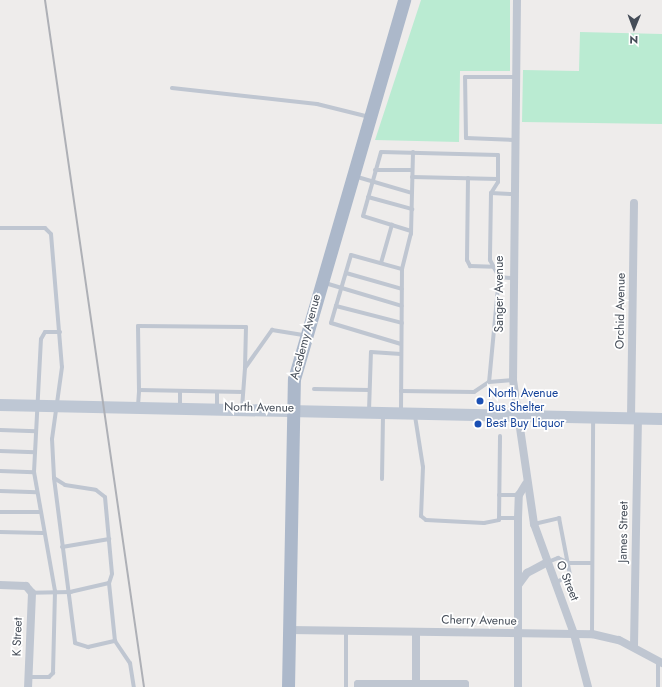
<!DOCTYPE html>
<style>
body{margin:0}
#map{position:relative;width:662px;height:687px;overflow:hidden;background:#eeeceb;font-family:Jost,sans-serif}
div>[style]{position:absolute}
.green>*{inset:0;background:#baebd2}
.lane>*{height:4px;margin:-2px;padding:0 2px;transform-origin:2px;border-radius:2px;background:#bfc6d1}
.street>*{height:8px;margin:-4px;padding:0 4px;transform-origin:4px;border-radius:4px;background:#bfc6d1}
.secondary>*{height:12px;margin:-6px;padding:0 6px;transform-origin:6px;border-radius:6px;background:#bec7d4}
.primary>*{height:13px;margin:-6.5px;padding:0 6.5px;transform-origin:6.5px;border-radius:6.5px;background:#acb8ca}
.rail>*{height:2px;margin:-1px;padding:0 1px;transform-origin:1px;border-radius:1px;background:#aeb0b6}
.dots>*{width:11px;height:11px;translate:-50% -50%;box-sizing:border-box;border:2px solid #fff;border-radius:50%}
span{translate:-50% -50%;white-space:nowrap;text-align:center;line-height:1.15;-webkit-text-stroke:3.5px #fff;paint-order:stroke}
.street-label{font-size:12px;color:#454d58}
.transit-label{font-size:12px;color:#164399}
.left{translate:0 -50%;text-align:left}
.north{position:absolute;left:614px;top:8px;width:40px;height:40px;-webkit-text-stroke:3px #fff;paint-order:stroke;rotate:181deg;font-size:11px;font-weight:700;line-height:16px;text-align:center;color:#454d58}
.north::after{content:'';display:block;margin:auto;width:14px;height:18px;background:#454d58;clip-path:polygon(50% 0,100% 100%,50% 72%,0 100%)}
</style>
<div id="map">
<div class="green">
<div style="clip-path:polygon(421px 0,510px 0,510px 71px,460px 71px,459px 142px,375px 140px)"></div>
<div style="clip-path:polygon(580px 32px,662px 34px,662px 124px,522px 122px,523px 70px,579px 71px)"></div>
</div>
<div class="lane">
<div style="left:172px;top:88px;width:146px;rotate:6.3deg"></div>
<div style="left:317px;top:104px;width:54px;rotate:14deg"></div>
<div style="left:514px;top:140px;width:48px;rotate:-177.6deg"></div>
<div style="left:466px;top:138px;width:61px;rotate:-90.9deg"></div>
<div style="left:465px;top:77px;width:51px"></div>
<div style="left:375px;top:170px;width:37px"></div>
<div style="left:354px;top:176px;width:60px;rotate:16.3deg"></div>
<div style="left:412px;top:177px;width:86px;rotate:1.3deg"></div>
<div style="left:468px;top:178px;width:82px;rotate:90.7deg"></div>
<div style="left:467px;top:260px;width:7px;rotate:63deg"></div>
<div style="left:470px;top:266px;width:23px;rotate:2deg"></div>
<div style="left:491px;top:193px;width:21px;rotate:3deg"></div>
<div style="left:368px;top:197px;width:46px;rotate:15.3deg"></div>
<div style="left:0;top:228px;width:45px"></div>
<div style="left:45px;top:228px;width:8px;rotate:45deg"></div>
<div style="left:51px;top:234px;width:133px;rotate:85.3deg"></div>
<div style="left:62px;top:367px;width:73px;rotate:97.9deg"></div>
<div style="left:52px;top:439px;width:39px;rotate:87deg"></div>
<div style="left:54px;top:478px;width:13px;rotate:32deg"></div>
<div style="left:65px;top:485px;width:31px;rotate:9deg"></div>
<div style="left:96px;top:490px;width:11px;rotate:38deg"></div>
<div style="left:105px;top:497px;width:77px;rotate:84.8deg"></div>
<div style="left:112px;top:574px;width:9px;rotate:108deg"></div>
<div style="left:109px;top:583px;width:39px;rotate:167deg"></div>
<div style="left:71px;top:592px;width:39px;rotate:179deg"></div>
<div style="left:411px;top:231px;width:50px;rotate:-162.6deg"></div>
<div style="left:363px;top:216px;width:66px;rotate:-74.3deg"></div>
<div style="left:381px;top:152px;width:117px;rotate:1.5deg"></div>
<div style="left:498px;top:155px;width:27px;rotate:90deg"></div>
<div style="left:498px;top:182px;width:13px;rotate:122deg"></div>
<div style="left:491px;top:193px;width:67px;rotate:90.9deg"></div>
<div style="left:490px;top:260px;width:19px;rotate:62deg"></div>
<div style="left:499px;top:277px;width:105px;rotate:95.4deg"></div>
<div style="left:381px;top:263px;width:40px;rotate:-74deg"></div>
<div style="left:346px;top:273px;width:58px;rotate:15.9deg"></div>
<div style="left:499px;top:277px;width:12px;rotate:5deg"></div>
<div style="left:325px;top:283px;width:80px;rotate:16.6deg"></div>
<div style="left:336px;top:306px;width:53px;rotate:-73.6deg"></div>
<div style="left:351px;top:255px;width:53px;rotate:15.4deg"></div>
<div style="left:401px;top:344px;width:73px;rotate:-163.3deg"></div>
<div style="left:331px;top:323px;width:18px;rotate:-74deg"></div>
<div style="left:336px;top:306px;width:68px;rotate:14.4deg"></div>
<div style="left:314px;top:389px;width:55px;rotate:1deg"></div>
<div style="left:180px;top:391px;width:16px;rotate:90deg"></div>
<div style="left:401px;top:391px;width:73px;rotate:0.8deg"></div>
<div style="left:474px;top:392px;width:18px;rotate:-34deg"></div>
<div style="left:489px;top:382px;width:24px;rotate:-5deg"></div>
<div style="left:243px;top:392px;width:104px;rotate:-178.9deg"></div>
<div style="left:139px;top:390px;width:64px;rotate:-90.9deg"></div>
<div style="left:138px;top:326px;width:108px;rotate:0.5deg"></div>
<div style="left:246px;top:327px;width:41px;rotate:91.4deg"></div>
<div style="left:138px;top:406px;width:16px;rotate:-86deg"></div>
<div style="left:217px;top:407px;width:15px;rotate:-90deg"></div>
<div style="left:242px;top:408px;width:40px;rotate:-85.7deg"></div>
<div style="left:245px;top:368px;width:47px;rotate:-54.6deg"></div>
<div style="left:272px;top:330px;width:33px;rotate:9deg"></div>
<div style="left:369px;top:411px;width:59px;rotate:-88.1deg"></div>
<div style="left:371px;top:352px;width:30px;rotate:4deg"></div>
<div style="left:401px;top:411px;width:142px;rotate:-89.6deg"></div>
<div style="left:402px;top:269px;width:36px;rotate:-76deg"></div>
<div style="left:411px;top:234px;width:82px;rotate:-88.6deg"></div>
<div style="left:415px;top:416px;width:52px;rotate:81.1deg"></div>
<div style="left:423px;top:467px;width:49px;rotate:92.3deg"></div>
<div style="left:421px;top:516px;width:6px;rotate:39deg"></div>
<div style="left:426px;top:520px;width:58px;rotate:3deg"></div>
<div style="left:484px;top:523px;width:15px;rotate:-11deg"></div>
<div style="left:499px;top:520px;width:84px;rotate:-89.3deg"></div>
<div style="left:0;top:430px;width:36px;rotate:2deg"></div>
<div style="left:0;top:451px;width:35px;rotate:2deg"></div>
<div style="left:0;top:471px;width:34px;rotate:2deg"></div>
<div style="left:54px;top:478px;width:166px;rotate:82.7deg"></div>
<div style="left:75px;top:643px;width:14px;rotate:17deg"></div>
<div style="left:88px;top:647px;width:28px;rotate:-13deg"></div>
<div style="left:382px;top:479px;width:64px;rotate:-89.1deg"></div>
<div style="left:0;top:491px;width:37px;rotate:2deg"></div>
<div style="left:499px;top:495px;width:20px"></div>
<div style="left:0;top:512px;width:40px"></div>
<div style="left:499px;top:518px;width:19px"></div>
<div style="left:534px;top:524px;width:26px;rotate:-13deg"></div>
<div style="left:559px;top:518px;width:58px;rotate:79.1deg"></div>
<div style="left:570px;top:575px;width:17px;rotate:152deg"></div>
<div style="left:0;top:532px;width:43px;rotate:1.3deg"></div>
<div style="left:62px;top:547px;width:48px;rotate:-9.7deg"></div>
<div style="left:548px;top:562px;width:11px;rotate:-22deg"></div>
<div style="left:558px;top:558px;width:12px;rotate:24deg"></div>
<div style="left:569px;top:563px;width:23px"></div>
<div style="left:109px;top:583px;width:58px;rotate:84.1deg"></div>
<div style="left:115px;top:641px;width:27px;rotate:56deg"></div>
<div style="left:130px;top:663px;width:24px;rotate:81deg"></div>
<div style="left:592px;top:634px;width:216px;rotate:-89.7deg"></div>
<div style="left:29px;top:677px;width:20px"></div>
<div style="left:49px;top:677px;width:6px;rotate:-45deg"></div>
<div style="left:53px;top:673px;width:82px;rotate:-88.6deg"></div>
<div style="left:55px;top:591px;width:121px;rotate:-100deg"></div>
<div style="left:34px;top:472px;width:133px;rotate:-87deg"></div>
<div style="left:41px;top:339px;width:8px;rotate:-60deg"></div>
<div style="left:45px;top:332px;width:15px"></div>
<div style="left:346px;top:687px;width:56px;rotate:-90deg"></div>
<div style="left:658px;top:687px;width:26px;rotate:-90deg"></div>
</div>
<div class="street">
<div style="left:517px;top:0;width:380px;rotate:90.6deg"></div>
<div style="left:513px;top:380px;width:146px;rotate:81.7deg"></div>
<div style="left:534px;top:524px;width:117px;rotate:70deg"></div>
<div style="left:574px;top:634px;width:55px;rotate:75.2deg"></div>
<div style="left:631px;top:418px;width:215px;rotate:-89.2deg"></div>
<div style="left:519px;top:584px;width:14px;rotate:-54deg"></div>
<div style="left:527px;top:573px;width:21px;rotate:-28deg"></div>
<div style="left:0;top:585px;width:26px;rotate:2deg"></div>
<div style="left:26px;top:586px;width:9px;rotate:49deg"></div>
<div style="left:32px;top:593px;width:94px;rotate:92.4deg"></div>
<div style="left:289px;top:630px;width:303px;rotate:0.8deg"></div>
<div style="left:592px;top:634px;width:28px;rotate:13deg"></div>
<div style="left:619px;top:640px;width:49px;rotate:28.1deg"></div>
<div style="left:634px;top:646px;width:228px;rotate:-89deg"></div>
<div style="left:416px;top:684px;width:49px"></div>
<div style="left:465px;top:684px;width:3px;rotate:90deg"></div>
<div style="left:358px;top:687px;width:3px;rotate:-90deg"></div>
<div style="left:358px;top:684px;width:58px"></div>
<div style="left:416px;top:684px;width:52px;rotate:-90deg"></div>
<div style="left:518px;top:687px;width:169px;rotate:-90deg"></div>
<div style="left:518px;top:518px;width:23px;rotate:-88deg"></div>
<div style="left:519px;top:495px;width:13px;rotate:-58deg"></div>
</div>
<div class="secondary">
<div style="left:0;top:405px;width:662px;rotate:1.21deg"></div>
</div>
<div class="primary">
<div style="left:288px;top:687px;width:308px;rotate:-88.9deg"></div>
<div style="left:294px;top:379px;width:395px;rotate:-73.8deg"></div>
</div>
<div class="rail">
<div style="left:45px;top:0;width:694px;rotate:81.8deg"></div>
</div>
<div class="dots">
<div style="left:480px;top:401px;background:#1a4fb4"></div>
<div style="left:478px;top:424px;background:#1a4fb4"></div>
</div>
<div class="street-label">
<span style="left:500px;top:294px;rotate:-90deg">Sanger Avenue</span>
<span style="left:621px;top:311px;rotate:-89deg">Orchid Avenue</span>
<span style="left:306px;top:337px;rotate:-75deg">Academy Avenue</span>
<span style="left:259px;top:408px;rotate:1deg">North Avenue</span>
<span style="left:624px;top:532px;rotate:-89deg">James Street</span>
<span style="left:567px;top:581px;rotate:68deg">O Street</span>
<span style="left:479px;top:621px;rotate:1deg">Cherry Avenue</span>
<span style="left:18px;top:637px;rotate:-88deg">K Street</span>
</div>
<div class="transit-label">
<span class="left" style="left:488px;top:401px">North Avenue<br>Bus Shelter</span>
<span class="left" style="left:486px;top:424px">Best Buy Liquor</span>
</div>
<div class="north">N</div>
</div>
